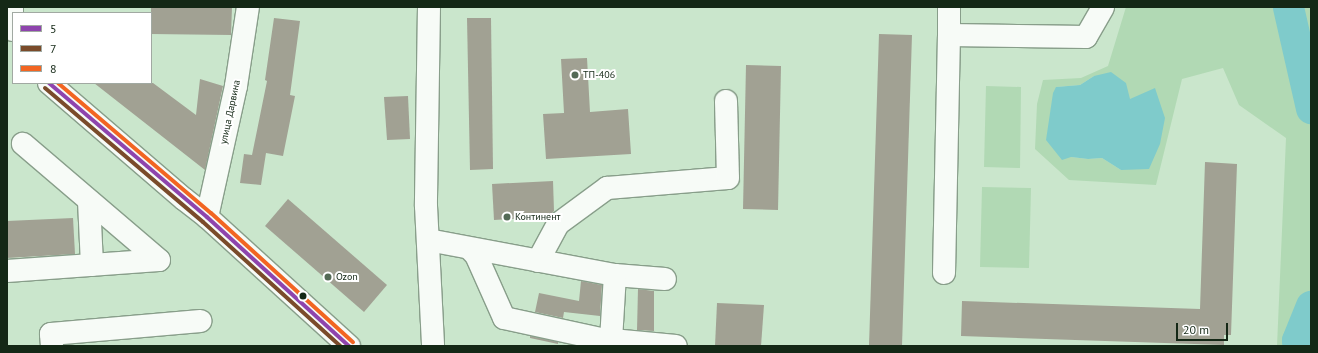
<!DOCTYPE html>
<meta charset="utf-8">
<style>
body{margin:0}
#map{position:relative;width:1318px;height:353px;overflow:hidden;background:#cae6cc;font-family:"PT Sans",sans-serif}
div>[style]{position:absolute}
.green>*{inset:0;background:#b1d9b4}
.water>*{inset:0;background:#7fcbcb}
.river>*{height:31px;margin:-15.5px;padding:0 15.5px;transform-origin:15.5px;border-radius:15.5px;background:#7fcbcb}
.building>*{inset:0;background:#a1a193}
.roads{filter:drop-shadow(1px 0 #889e8a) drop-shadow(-1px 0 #889e8a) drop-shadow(0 1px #889e8a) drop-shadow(0 -1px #889e8a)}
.minor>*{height:22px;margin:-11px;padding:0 11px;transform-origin:11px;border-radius:11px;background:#f7fbf7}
.major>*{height:22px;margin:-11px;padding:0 11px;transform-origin:11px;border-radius:11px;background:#f7fbf7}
.bus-1>*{height:4px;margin:-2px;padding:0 2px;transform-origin:2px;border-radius:2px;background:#8e44ad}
.bus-2>*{height:4px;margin:-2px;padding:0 2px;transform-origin:2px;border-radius:2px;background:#7a4b2a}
.bus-3>*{height:4px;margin:-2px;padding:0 2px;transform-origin:2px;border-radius:2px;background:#f26522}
.dots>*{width:11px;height:11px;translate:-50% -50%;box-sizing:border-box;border:2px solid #fff;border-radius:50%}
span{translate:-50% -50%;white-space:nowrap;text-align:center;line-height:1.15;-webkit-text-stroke:4px #fff;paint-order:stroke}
.poi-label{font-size:10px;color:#142816}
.left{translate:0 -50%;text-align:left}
.street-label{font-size:10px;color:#142816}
.frame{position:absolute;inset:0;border:8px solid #142816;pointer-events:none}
.legend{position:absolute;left:12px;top:12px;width:140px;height:72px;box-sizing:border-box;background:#fff;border:1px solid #a1a9a2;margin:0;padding:5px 7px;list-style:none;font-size:12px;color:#142816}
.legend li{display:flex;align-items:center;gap:8px;height:20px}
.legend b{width:20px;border:1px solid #a1a9a2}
.scale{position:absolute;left:1176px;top:323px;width:52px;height:18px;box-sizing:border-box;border:2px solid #142816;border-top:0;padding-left:5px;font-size:12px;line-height:14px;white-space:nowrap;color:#142816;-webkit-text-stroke:3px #fff;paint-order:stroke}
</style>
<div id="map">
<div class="green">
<div style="clip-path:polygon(evenodd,1126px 7px,1311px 7px,1311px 346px,1277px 346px,1286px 138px,1239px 105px,1223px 68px,1182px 79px,1156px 185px,1069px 180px,1035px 149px,1037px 104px,1043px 80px,1081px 78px,1108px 66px,1126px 7px,1094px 76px,1130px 100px,1155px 89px,1121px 170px,1102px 158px,1088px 159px,1071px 157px,1056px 87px,1080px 85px,1094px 76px)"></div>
<div style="clip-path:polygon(986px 86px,1021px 87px,1020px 168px,984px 167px)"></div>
<div style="clip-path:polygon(982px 187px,1031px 188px,1029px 268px,980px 267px)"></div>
</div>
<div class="water">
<div style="clip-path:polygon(1111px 72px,1126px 83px,1130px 99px,1155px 88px,1165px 118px,1160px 144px,1149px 169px,1121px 170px,1102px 158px,1088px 159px,1071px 157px,1062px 160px,1046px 140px,1053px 93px,1056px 87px,1080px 85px,1094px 76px)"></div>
</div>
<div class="river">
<div style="left:1288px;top:7px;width:104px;rotate:77.2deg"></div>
<div style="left:1298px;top:346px;width:6px;rotate:-99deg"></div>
<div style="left:1297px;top:340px;width:37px;rotate:-68deg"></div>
</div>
<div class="building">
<div style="clip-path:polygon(151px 7px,232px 7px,231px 35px,151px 34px)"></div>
<div style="clip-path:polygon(274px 18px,300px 21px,290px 95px,295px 96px,283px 156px,266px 153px,261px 185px,240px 183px,244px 154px,252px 155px,267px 81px,265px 80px)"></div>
<div style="clip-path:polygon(467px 18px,491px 18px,493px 169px,470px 170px)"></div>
<div style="clip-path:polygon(879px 34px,912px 35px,902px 346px,869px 346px)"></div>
<div style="clip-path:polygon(587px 58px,590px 112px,628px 109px,631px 154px,546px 159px,543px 114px,564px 113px,561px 59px)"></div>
<div style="clip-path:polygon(746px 65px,781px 66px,778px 210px,743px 209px)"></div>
<div style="clip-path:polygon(200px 79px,223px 86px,205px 170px,94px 83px,153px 83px,196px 115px)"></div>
<div style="clip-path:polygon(408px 96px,410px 139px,387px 140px,384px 97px)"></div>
<div style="clip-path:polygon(1205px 162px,1237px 164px,1231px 335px,1224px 335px,1224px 345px,961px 336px,962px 301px,1200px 309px)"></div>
<div style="clip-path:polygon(553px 181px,554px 211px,548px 217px,494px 220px,492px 184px)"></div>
<div style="clip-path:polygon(288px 199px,387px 285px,364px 312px,265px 226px)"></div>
<div style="clip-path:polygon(73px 218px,75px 254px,7px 258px,7px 221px)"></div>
<div style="clip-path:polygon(581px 281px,602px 285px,600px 316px,564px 312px,563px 318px,535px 312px,539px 293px,579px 301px)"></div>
<div style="clip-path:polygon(638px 289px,654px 291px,654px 331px,637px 330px)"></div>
<div style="clip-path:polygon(717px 303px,764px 305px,761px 346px,715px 346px)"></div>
<div style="clip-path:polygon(530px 336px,558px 342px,558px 344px,530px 338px)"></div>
</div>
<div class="roads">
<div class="minor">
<div style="left:429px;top:7px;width:199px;rotate:90.9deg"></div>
<div style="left:426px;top:206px;width:140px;rotate:87.1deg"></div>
<div style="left:949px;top:35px;width:28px;rotate:-90deg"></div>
<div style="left:89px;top:201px;width:64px;rotate:87.3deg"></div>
<div style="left:207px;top:217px;width:134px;rotate:-77.5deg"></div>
<div style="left:236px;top:86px;width:80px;rotate:-81.4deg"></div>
<div style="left:428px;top:240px;width:190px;rotate:10.6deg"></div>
<div style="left:615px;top:275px;width:50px;rotate:4.6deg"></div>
<div style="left:470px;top:249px;width:8px;rotate:45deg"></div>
<div style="left:476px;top:255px;width:69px;rotate:66deg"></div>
<div style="left:504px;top:318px;width:99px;rotate:12.2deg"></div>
<div style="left:601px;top:339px;width:75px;rotate:5.3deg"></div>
<div style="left:538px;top:261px;width:42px;rotate:-61.6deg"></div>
<div style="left:558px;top:224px;width:61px;rotate:-36.3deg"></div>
<div style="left:607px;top:188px;width:121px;rotate:-4.7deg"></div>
<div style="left:728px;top:178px;width:77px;rotate:-91.5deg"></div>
<div style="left:7px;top:271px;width:152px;rotate:-4.1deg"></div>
<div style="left:159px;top:260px;width:179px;rotate:-139.5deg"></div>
<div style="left:944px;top:273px;width:238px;rotate:-88.8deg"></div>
<div style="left:949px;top:35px;width:137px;rotate:0.8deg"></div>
<div style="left:1086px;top:37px;width:34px;rotate:-60deg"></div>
<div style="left:611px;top:340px;width:65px;rotate:-86.5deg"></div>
<div style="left:52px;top:346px;width:12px;rotate:-95deg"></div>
<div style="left:51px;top:334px;width:150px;rotate:-5deg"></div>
</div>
<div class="major">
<div style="left:12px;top:7px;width:23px;rotate:88deg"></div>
<div style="left:49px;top:83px;width:178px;rotate:40.7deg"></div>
<div style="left:184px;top:199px;width:29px;rotate:38deg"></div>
<div style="left:207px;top:217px;width:192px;rotate:42.3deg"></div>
</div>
</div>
<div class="bus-1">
<div style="left:49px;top:83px;width:207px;rotate:40.3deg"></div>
<div style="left:207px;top:217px;width:192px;rotate:42.3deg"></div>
</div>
<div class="bus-2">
<div style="left:45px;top:88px;width:207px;rotate:40.3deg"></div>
<div style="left:203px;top:222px;width:185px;rotate:42.1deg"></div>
</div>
<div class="bus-3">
<div style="left:58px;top:83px;width:201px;rotate:40.4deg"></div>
<div style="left:211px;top:213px;width:192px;rotate:42.3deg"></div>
</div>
<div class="dots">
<div style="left:575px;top:75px;background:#546a56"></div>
<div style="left:507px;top:217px;background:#546a56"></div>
<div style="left:328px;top:277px;background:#546a56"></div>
<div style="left:303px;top:296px;background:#142816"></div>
</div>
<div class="poi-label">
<span class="left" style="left:583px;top:75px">ТП-406</span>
<span class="left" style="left:515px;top:217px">Континент</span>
<span class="left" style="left:336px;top:277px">Ozon</span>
</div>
<div class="street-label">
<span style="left:230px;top:112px;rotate:-78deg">улица Дарвина</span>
</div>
<div class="frame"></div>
<ul class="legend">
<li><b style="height:5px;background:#8e44ad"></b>5</li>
<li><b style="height:5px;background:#7a4b2a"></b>7</li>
<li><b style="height:5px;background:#f26522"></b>8</li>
</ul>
<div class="scale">20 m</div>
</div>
